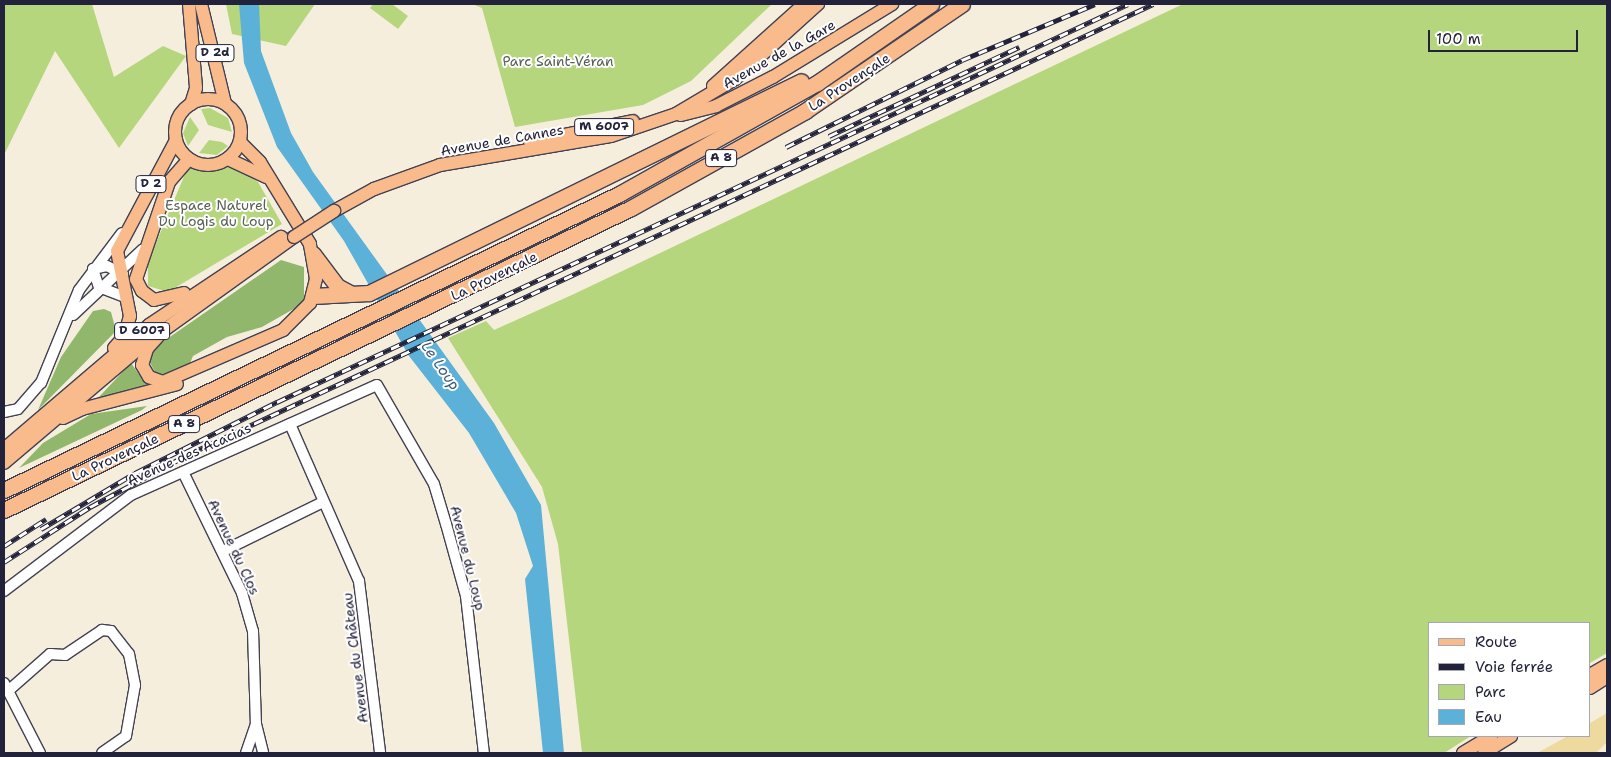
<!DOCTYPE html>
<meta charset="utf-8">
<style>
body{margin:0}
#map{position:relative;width:1611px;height:757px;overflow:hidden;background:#f6eedd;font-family:"Shantell Sans",sans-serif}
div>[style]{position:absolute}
.green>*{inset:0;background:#b6d67d}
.forest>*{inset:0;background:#90b76c}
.sand>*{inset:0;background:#eeda9e}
.water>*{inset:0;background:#5bb1d7}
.roads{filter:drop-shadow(1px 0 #424153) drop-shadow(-1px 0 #424153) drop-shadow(0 1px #424153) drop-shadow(0 -1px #424153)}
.minor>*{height:10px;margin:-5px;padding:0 5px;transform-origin:5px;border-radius:5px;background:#fff}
.major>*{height:12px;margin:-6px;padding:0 6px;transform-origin:6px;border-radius:6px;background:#fabb8c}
.major>.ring{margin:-6px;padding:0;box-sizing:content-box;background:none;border:12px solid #fabb8c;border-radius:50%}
.highway>*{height:15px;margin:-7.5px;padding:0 7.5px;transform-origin:7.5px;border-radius:7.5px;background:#fabb8c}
.rail>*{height:5px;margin-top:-2.5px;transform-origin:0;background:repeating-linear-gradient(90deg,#fff 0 9px,#22223b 0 18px);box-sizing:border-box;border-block:1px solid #22223b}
.bridges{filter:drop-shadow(1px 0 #424153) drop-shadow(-1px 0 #424153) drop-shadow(0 1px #424153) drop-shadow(0 -1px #424153)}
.major-bridge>*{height:12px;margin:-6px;padding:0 6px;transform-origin:6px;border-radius:6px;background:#fabb8c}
span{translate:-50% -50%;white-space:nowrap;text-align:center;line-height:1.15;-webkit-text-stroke:4px #fff;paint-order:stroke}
.shield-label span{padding:1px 4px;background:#fff;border:1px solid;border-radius:4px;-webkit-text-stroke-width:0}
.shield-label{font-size:12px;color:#22223b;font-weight:700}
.street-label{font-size:14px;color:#22223b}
.park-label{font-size:14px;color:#566152}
.water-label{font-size:15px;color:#395b79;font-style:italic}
.frame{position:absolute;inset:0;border:5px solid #22223b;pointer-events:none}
.legend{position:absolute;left:1428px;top:622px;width:162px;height:115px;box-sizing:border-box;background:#fff;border:1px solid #a7a7b1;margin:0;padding:6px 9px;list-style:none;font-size:15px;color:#22223b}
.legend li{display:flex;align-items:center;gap:10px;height:25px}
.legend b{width:25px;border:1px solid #a7a7b1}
.scale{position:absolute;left:1428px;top:30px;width:150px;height:22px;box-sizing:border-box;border:2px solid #22223b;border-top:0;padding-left:6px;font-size:15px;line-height:18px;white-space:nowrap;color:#22223b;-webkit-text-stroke:4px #fff;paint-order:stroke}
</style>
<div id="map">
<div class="green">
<div style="clip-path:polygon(4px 4px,92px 4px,114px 77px,163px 46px,186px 56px,119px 148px,55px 51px,4px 155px)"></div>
<div style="clip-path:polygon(226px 4px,315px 4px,286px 46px,232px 34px)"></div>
<div style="clip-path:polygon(373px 4px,392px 4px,408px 16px,398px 29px,370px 8px)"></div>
<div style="clip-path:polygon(472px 4px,471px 4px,772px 4px,691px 81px,643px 105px,515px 127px,482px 8px)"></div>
<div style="clip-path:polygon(1183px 4px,1607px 4px,1607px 653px,1590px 663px,1590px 623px,1430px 623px,1430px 736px,1471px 736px,1444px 753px,582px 753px,558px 544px,542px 487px,448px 338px,486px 321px,494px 330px,574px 294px)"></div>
<div style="clip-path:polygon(210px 108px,228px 118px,232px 132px,208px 125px,201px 109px)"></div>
<div style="clip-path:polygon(190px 117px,199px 130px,188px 146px,183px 133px)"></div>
<div style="clip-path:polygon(209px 140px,222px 142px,228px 146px,217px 155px,199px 153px)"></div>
<div style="clip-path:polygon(233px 164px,258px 182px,282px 224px,168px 292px,148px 286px,148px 262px,188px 167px,215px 169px)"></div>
</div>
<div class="forest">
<div style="clip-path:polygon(281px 260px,304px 267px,304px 300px,297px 307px,262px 327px,227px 337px,193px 356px,188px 368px,167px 377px,155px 372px,149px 361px,151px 350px)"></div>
<div style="clip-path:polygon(104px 309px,111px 312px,116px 331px,38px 410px,61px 357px,93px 311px)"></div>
<div style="clip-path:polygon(131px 363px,145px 383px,154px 387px,98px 398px)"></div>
<div style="clip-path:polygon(147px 406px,142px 410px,19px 468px,43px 443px,91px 414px)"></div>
</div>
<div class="sand">
<div style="clip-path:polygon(1607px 713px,1607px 742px,1596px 753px,1537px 753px,1568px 736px,1590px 736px,1590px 723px)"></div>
</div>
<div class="water">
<div style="clip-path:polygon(239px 4px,259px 4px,261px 51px,291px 133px,313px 172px,494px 423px,541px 505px,564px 753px,543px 753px,525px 579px,533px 566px,516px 513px,469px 433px,409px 356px,344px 241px,277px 147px,244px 63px)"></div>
</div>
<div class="roads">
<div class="minor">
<div style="left:93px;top:269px;width:14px;rotate:-12deg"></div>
<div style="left:107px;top:266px;width:18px;rotate:27deg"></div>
<div style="left:93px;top:269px;width:19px;rotate:72deg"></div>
<div style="left:99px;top:287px;width:30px;rotate:21deg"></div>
<div style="left:73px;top:315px;width:95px;rotate:-43.3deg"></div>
<div style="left:4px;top:412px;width:14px;rotate:-12deg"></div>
<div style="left:18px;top:409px;width:35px;rotate:-49deg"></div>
<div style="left:41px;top:383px;width:100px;rotate:-67.8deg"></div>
<div style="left:79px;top:290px;width:71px;rotate:-53deg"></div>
<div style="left:290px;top:424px;width:171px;rotate:66.3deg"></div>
<div style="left:359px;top:581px;width:173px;rotate:83deg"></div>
<div style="left:183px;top:472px;width:135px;rotate:64deg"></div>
<div style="left:242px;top:593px;width:40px;rotate:74deg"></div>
<div style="left:253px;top:631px;width:93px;rotate:88.2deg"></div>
<div style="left:256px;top:724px;width:31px;rotate:109deg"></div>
<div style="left:223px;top:551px;width:111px;rotate:-26.1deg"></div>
<div style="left:4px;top:591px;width:159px;rotate:-37.1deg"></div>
<div style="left:131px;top:495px;width:269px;rotate:-24.1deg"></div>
<div style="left:377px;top:385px;width:114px;rotate:60.1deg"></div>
<div style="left:434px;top:484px;width:42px;rotate:73.3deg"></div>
<div style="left:446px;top:524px;width:75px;rotate:74.5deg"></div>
<div style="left:466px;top:596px;width:158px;rotate:83.5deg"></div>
<div style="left:4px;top:683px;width:79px;rotate:62.8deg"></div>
<div style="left:8px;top:691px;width:56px;rotate:-41.4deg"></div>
<div style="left:50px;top:654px;width:15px;rotate:4deg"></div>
<div style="left:65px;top:655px;width:45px;rotate:-34deg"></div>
<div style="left:102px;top:630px;width:9px;rotate:6deg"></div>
<div style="left:111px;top:631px;width:29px;rotate:52deg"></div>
<div style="left:129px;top:654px;width:32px;rotate:79deg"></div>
<div style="left:135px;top:685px;width:52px;rotate:100deg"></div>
<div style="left:126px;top:736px;width:29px;rotate:145deg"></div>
<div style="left:256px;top:724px;width:30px;rotate:76deg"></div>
</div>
<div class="major">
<div style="left:189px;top:4px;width:84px;rotate:85.2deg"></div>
<div style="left:196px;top:88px;width:17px;rotate:107deg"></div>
<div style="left:201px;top:4px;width:102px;rotate:76.4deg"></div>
<div style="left:713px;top:86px;width:122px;rotate:-42deg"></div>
<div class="ring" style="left:175px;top:99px;width:54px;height:54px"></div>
<div style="left:681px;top:115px;width:36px;rotate:-14deg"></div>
<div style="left:716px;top:106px;width:64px;rotate:-27deg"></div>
<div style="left:773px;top:77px;width:140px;rotate:-31.5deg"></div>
<div style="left:530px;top:142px;width:105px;rotate:-11.5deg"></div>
<div style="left:228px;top:159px;width:42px;rotate:25.3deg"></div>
<div style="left:334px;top:211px;width:46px;rotate:-28.8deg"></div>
<div style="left:374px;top:189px;width:70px;rotate:-20deg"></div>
<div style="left:440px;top:165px;width:173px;rotate:-9.6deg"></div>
<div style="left:611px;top:136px;width:69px;rotate:-18.7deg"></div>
<div style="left:676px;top:114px;width:69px;rotate:-30.7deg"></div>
<div style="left:735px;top:79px;width:112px;rotate:-42.1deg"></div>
<div style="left:184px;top:293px;width:31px;rotate:167deg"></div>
<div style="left:154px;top:300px;width:15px;rotate:-143deg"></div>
<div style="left:142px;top:291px;width:13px;rotate:-117deg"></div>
<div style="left:136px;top:279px;width:102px;rotate:-71.2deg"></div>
<div style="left:169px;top:182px;width:30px;rotate:-49deg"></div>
<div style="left:163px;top:331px;width:24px;rotate:132deg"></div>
<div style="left:147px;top:349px;width:17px;rotate:107deg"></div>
<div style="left:142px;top:365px;width:14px;rotate:60deg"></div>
<div style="left:149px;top:377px;width:15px;rotate:20deg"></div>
<div style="left:163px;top:382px;width:131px;rotate:-23.4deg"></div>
<div style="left:283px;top:330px;width:38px;rotate:-45deg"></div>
<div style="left:310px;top:303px;width:25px;rotate:-76deg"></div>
<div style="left:316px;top:279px;width:36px;rotate:-100deg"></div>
<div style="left:310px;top:244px;width:96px;rotate:-121.4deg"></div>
<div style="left:260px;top:162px;width:28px;rotate:-135deg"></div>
<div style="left:114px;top:348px;width:15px;rotate:-48deg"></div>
<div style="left:124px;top:337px;width:22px;rotate:-74deg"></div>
<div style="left:130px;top:316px;width:66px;rotate:-101.3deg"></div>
<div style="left:117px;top:251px;width:126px;rotate:-62deg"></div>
<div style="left:63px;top:418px;width:21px;rotate:-25deg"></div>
<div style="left:82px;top:409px;width:98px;rotate:-14.7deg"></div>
<div style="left:4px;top:449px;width:191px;rotate:-40.5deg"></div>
<div style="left:149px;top:325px;width:159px;rotate:-33.7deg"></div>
<div style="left:4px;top:463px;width:182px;rotate:-40.3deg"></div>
<div style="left:143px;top:345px;width:186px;rotate:-35.6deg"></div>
<div style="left:1590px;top:675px;width:20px;rotate:-30deg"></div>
<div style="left:1590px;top:688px;width:20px;rotate:-33deg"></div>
<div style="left:1463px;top:753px;width:33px;rotate:-31deg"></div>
<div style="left:1484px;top:753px;width:32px;rotate:-32deg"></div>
</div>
<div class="highway">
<div style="left:313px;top:254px;width:40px;rotate:53deg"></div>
<div style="left:337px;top:286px;width:15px;rotate:28deg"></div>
<div style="left:313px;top:296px;width:56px;rotate:-3.1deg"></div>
<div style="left:369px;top:293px;width:481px;rotate:-26.1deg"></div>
<div style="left:4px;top:490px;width:683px;rotate:-25.7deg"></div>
<div style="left:619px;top:194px;width:227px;rotate:-29.3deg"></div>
<div style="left:817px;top:83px;width:139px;rotate:-34.7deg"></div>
<div style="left:4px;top:510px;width:696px;rotate:-25.72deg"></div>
<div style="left:631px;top:208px;width:199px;rotate:-29.1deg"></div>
<div style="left:805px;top:111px;width:190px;rotate:-34.3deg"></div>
</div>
</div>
<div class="rail">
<div style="left:829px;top:136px;width:210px;rotate:-25.1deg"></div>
<div style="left:786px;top:147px;width:196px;rotate:-26.3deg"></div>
<div style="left:962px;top:60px;width:144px;rotate:-22.8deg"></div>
<div style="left:41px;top:529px;width:109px;rotate:-30.8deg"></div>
<div style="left:135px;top:473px;width:159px;rotate:-26.6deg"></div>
<div style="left:277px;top:402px;width:939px;rotate:-25.06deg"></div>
<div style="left:4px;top:546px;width:50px;rotate:-32.7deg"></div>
<div style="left:4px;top:562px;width:102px;rotate:-32.6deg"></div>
<div style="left:90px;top:507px;width:112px;rotate:-28.2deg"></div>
<div style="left:189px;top:454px;width:1064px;rotate:-25.02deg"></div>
</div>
<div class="bridges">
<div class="major-bridge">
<div style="left:294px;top:237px;width:48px;rotate:-33deg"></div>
</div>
</div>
<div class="shield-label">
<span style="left:215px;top:53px">D 2d</span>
<span style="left:604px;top:127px">M 6007</span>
<span style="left:721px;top:158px">A 8</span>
<span style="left:151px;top:184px">D 2</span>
<span style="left:142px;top:331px">D 6007</span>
<span style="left:184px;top:424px">A 8</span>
</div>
<div class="street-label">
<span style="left:779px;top:54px;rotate:-29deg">Avenue de la Gare</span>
<span style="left:849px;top:82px;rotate:-33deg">La Provençale</span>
<span style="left:502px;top:140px;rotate:-10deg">Avenue de Cannes</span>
<span style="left:494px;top:276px;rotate:-26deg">La Provençale</span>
<span style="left:189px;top:454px;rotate:-24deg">Avenue des Acacias</span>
<span style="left:115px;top:457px;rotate:-25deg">La Provençale</span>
<span style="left:234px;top:547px;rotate:65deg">Avenue du Clos</span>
<span style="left:468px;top:558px;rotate:76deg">Avenue du Loup</span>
<span style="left:355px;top:658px;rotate:-97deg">Avenue du Château</span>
</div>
<div class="park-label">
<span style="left:558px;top:61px">Parc Saint-Véran</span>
<span style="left:216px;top:213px">Espace Naturel<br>Du Logis du Loup</span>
</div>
<div class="water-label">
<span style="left:440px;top:366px;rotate:55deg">Le Loup</span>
</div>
<div class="frame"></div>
<ul class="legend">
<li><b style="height:6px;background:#fabb8c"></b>Route</li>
<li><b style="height:6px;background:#22223b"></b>Voie ferrée</li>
<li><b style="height:14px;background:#b6d67d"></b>Parc</li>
<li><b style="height:14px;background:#5bb1d7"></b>Eau</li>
</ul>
<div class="scale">100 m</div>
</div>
